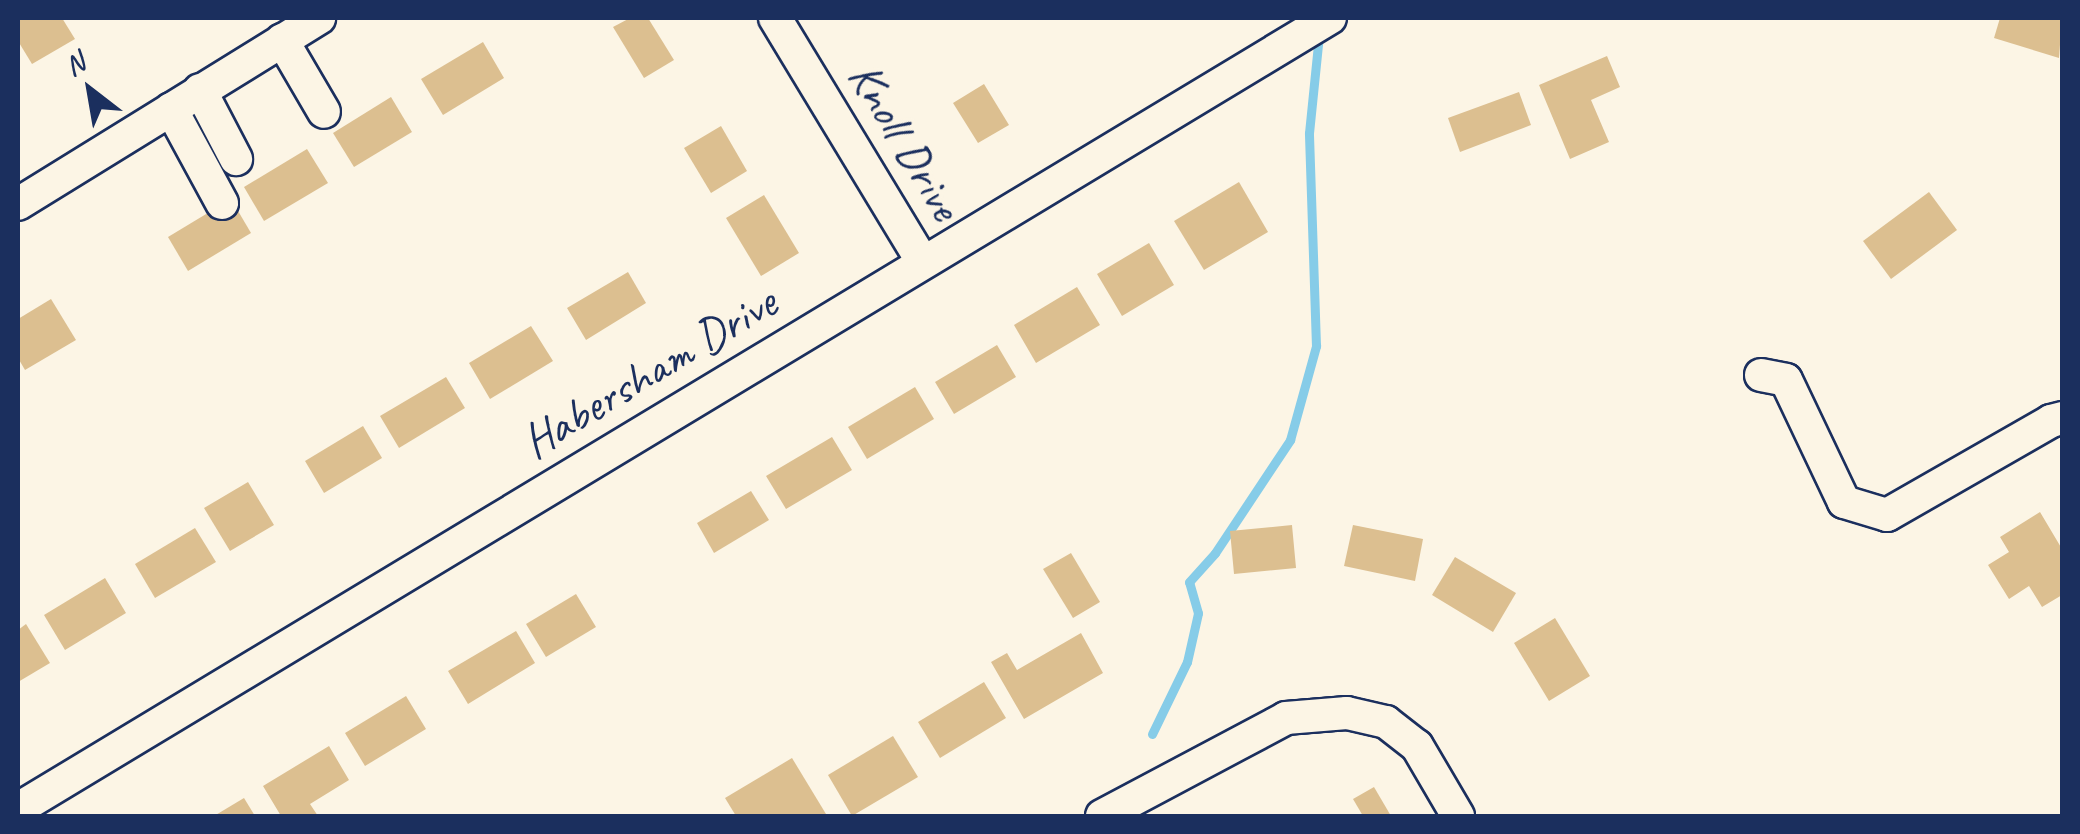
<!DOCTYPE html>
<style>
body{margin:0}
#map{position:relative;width:2080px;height:834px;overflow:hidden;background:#fcf5e5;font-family:Caveat,sans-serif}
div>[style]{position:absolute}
.stream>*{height:9px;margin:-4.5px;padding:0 4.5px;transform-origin:4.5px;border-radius:4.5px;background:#86cce8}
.building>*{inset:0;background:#dcbf90}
.roads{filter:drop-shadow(2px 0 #1b2f5e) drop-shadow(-2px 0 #1b2f5e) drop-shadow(0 2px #1b2f5e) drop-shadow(0 -2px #1b2f5e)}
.minor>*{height:32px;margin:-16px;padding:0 16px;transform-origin:16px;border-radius:16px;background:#fcf5e5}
span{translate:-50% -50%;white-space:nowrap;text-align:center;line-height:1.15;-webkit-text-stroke:8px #fcf5e5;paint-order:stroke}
.street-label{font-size:48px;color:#1b2f5e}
.frame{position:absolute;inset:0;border:20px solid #1b2f5e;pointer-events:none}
.north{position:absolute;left:40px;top:40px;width:100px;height:100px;-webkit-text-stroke:8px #fcf5e5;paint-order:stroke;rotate:329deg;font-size:28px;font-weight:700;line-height:40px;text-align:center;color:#1b2f5e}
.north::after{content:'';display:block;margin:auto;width:35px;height:45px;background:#1b2f5e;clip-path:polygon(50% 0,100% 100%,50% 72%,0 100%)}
</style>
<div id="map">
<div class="stream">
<div style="left:1152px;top:734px;width:80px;rotate:-64.1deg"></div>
<div style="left:1187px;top:662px;width:50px;rotate:-77.3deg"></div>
<div style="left:1198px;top:613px;width:32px;rotate:-106deg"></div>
<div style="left:1189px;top:582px;width:39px;rotate:-48deg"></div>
<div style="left:1215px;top:553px;width:136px;rotate:-56.4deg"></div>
<div style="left:1290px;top:440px;width:98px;rotate:-74.5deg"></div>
<div style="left:1316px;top:346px;width:213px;rotate:-91.9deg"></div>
<div style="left:1309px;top:133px;width:99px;rotate:-84.2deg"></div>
</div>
<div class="building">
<div style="clip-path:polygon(18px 18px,62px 18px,75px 39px,32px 64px,18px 41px)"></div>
<div style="clip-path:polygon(630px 18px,648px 18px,674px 60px,644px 78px,613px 27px)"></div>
<div style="clip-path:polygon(2000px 18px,2062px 18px,2059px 58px,1994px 38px)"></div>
<div style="clip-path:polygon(483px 42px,504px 78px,443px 115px,421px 79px)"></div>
<div style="clip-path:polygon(1607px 56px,1620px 87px,1591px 100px,1609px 142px,1570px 159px,1539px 85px)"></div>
<div style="clip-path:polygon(984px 84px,1009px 125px,978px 143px,953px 103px)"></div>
<div style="clip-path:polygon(1519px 92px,1531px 125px,1460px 152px,1448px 118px)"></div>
<div style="clip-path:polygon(391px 97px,412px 132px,354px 167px,333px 133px)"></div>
<div style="clip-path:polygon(721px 126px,747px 171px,711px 193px,684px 148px)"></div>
<div style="clip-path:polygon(307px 149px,328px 183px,264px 221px,244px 187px)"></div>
<div style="clip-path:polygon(1239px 182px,1268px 232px,1204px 270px,1174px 221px)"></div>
<div style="clip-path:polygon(1929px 192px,1957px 230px,1891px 279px,1863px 241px)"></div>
<div style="clip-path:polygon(764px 195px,799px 253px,761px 276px,726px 218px)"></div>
<div style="clip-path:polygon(231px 199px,251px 233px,188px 271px,168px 237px)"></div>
<div style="clip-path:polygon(1149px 243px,1174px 285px,1122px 316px,1097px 274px)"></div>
<div style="clip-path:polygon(628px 272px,646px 303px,586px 340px,567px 308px)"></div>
<div style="clip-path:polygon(1077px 287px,1100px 325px,1036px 363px,1014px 325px)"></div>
<div style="clip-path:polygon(51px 299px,76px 340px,25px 370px,18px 358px,18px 319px)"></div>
<div style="clip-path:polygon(531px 326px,553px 361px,490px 399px,469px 363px)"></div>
<div style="clip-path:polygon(997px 345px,1016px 377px,954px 414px,935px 382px)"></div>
<div style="clip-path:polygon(446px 377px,465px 408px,399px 448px,380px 416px)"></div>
<div style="clip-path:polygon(915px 387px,934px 419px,867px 459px,848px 427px)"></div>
<div style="clip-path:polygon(363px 426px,382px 458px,324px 493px,305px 461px)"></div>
<div style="clip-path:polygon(832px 437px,852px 470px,786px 509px,766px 476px)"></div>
<div style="clip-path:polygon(248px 482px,274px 525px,230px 551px,204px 508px)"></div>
<div style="clip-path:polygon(751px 491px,769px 520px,714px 553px,697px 523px)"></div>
<div style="clip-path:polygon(2040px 512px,2062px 549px,2062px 595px,2042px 607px,2029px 586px,2009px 599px,1988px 565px,2009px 552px,2000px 537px)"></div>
<div style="clip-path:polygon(1292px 525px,1296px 568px,1234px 574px,1230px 531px)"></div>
<div style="clip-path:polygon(1353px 525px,1423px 539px,1415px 581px,1344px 566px)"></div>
<div style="clip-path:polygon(195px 528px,216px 562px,155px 598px,135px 564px)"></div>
<div style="clip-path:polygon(1071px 553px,1100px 602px,1073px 618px,1043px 569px)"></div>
<div style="clip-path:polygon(1455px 557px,1516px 593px,1493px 632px,1432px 595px)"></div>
<div style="clip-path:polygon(105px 578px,126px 613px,65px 650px,44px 615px)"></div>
<div style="clip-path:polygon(576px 594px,596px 627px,546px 657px,526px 624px)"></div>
<div style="clip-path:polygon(1555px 618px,1590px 676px,1549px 701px,1514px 643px)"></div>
<div style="clip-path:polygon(26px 624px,50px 663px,18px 682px,18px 630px)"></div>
<div style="clip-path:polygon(516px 631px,535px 663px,468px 704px,448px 671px)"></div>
<div style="clip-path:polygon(1081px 633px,1103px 673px,1024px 719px,991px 662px,1007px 653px,1017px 670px)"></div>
<div style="clip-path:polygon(984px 682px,1006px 718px,940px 758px,918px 722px)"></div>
<div style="clip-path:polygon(406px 696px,426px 729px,365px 766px,345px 733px)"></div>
<div style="clip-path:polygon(893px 736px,918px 777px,852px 816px,828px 775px)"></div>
<div style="clip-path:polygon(329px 746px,349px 780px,310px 804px,318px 816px,281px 816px,263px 786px)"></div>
<div style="clip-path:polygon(792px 758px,826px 814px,736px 816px,725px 798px)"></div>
<div style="clip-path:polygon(1374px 787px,1391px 816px,1363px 816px,1353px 799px)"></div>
<div style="clip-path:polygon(244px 798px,255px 816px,214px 816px)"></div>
</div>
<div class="roads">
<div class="minor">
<div style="left:775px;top:18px;width:285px;rotate:58.8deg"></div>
<div style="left:282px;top:40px;width:83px;rotate:59.7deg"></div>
<div style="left:200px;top:90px;width:78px;rotate:62.4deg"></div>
<div style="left:171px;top:109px;width:107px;rotate:61.5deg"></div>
<div style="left:18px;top:204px;width:354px;rotate:-31.7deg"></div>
<div style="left:1761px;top:375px;width:25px;rotate:11deg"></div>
<div style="left:1786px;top:380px;width:135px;rotate:64.6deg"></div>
<div style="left:1844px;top:502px;width:45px;rotate:16.8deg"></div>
<div style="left:1887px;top:515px;width:189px;rotate:-29.8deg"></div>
<div style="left:2051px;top:421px;width:11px;rotate:-15deg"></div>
<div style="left:18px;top:809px;width:1532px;rotate:-31.09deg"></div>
<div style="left:1102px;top:816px;width:208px;rotate:-28deg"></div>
<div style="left:1286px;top:718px;width:61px;rotate:-4.7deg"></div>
<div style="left:1347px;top:713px;width:40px;rotate:13deg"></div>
<div style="left:1386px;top:722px;width:39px;rotate:38deg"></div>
<div style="left:1417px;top:746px;width:81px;rotate:59.6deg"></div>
</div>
</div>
<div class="street-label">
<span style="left:905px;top:141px;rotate:59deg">Knoll Drive</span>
<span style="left:649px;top:372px;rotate:-31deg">Habersham Drive</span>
</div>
<div class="frame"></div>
<div class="north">N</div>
</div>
